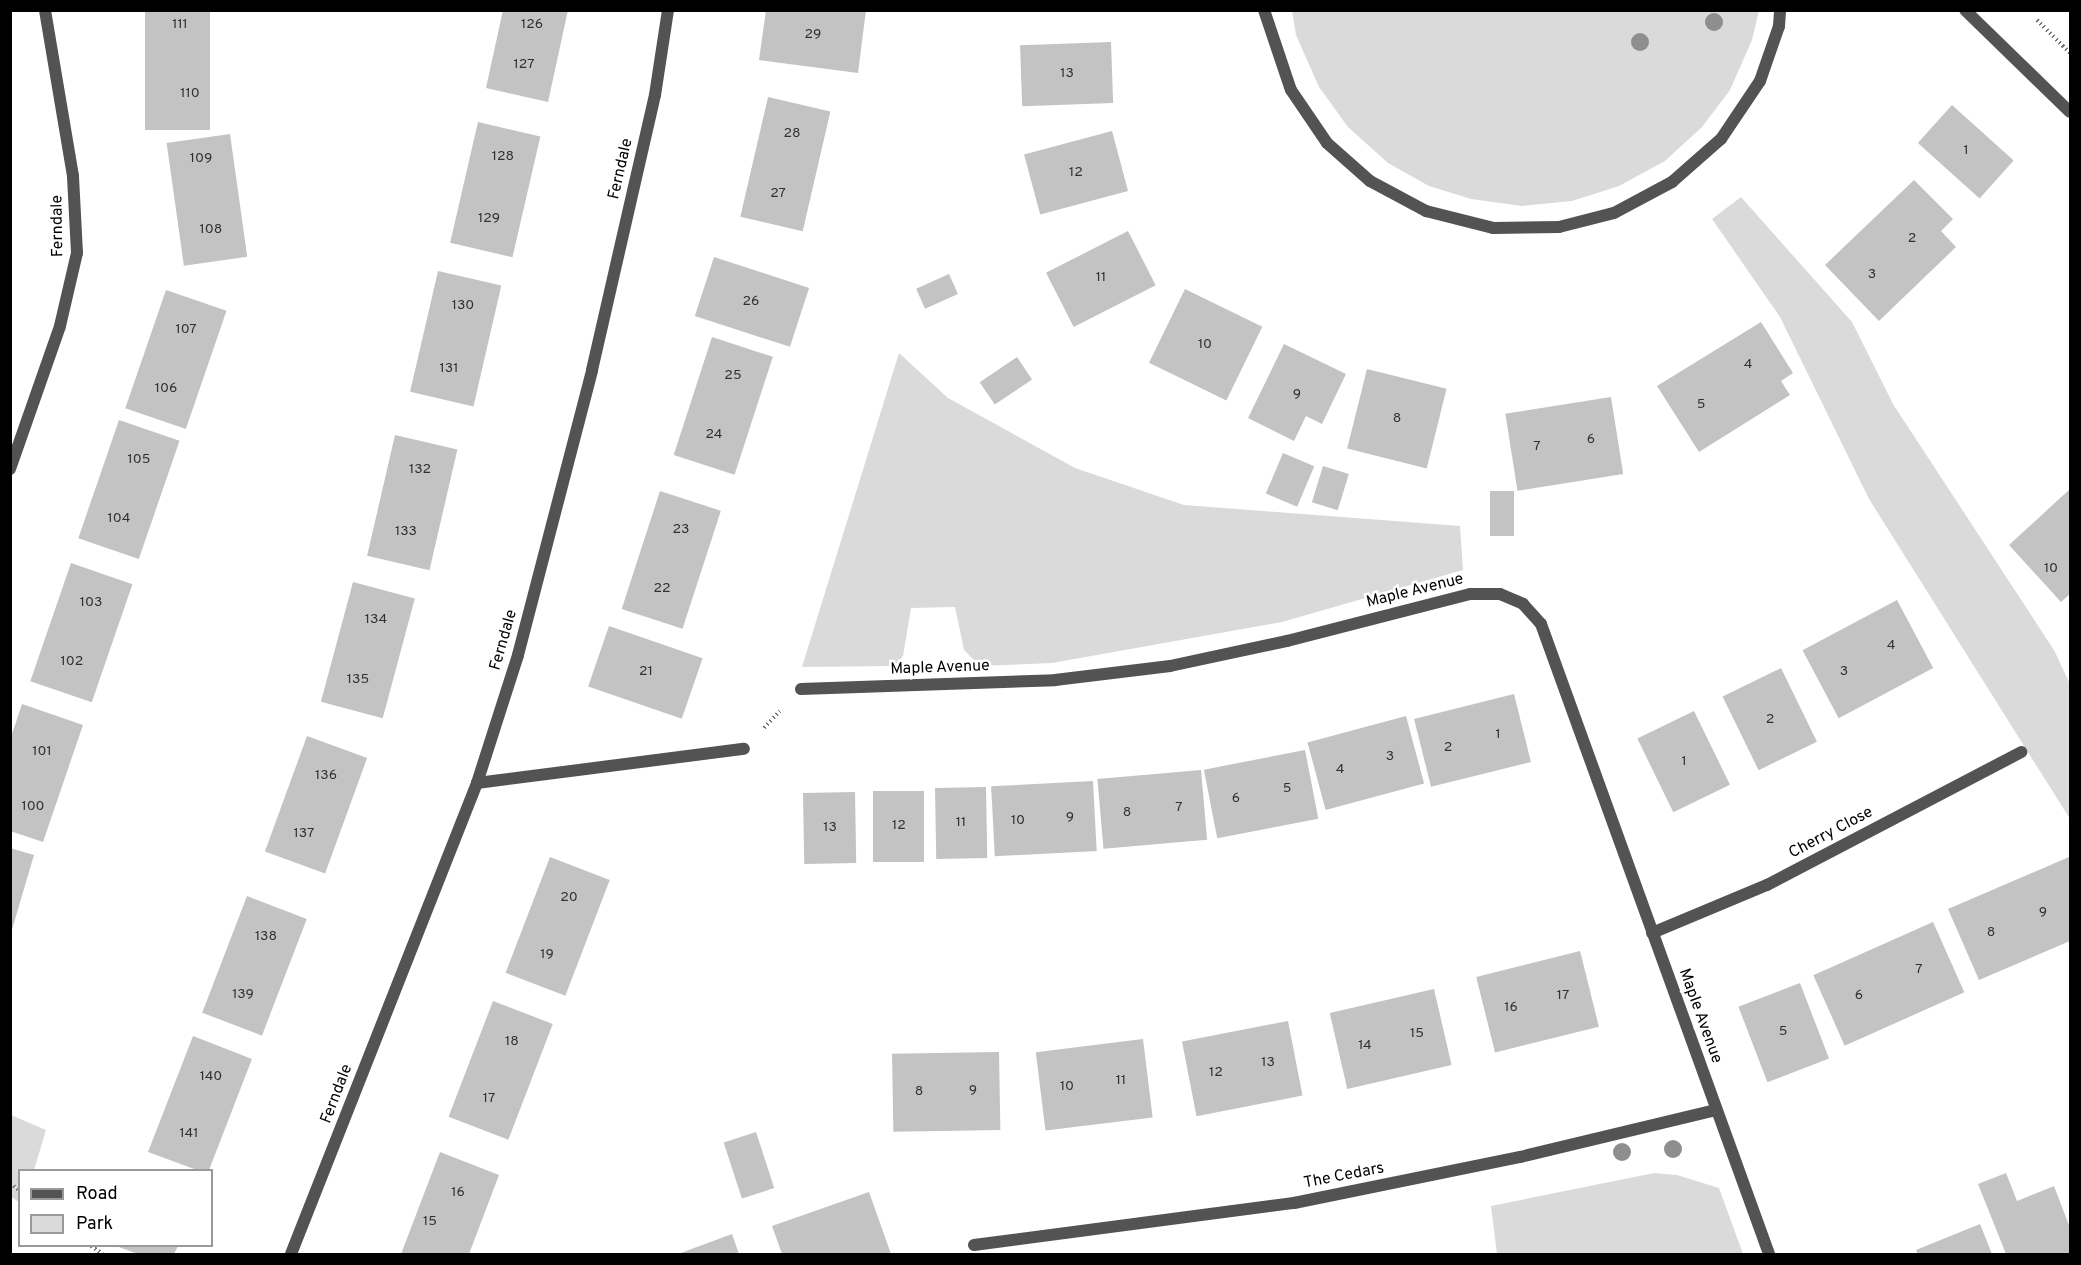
<!DOCTYPE html>
<style>
body{margin:0}
#map{position:relative;width:2081px;height:1265px;overflow:hidden;background:#fff;font-family:Overpass,sans-serif}
div>[style]{position:absolute}
.green>*{inset:0;background:#dadada}
.building>*{inset:0;background:#c3c3c3;transform-origin:0 0}
.path>*{height:4px;margin-top:-2px;transform-origin:0;background:repeating-linear-gradient(90deg,#757575 0 1.5px,transparent 0 4.5px)}
.street>*{height:12px;margin:-6px;padding:0 6px;transform-origin:6px;border-radius:6px;background:#535353}
.trees>*{width:18px;height:18px;margin:-9px;border-radius:50%;background:#8e8e8e}
span{translate:-50% -50%;white-space:nowrap;text-align:center;line-height:1.15;-webkit-text-stroke:5px #fff;paint-order:stroke}
.number-label{font-size:14px;color:#313131}
.number-label span{-webkit-text-stroke-width:0}
.street-label{font-size:16px;color:#000}
.frame{position:absolute;inset:0;border:12px solid #000;pointer-events:none}
.legend{position:absolute;left:18px;top:1169px;width:195px;height:78px;box-sizing:border-box;background:#fff;border:2px solid #999;margin:0;padding:8px 10px;list-style:none;font-size:18px;color:#000}
.legend li{display:flex;align-items:center;gap:12px;height:30px}
.legend b{width:30px;border:2px solid #999}
</style>
<div id="map">
<div class="green">
<div style="clip-path:polygon(1292px 11px,1292px 10px,1759px 11px,1752px 40px,1730px 90px,1702px 127px,1665px 161px,1619px 186px,1572px 201px,1522px 206px,1471px 199px,1429px 186px,1388px 163px,1348px 127px,1319px 87px,1296px 35px)"></div>
<div style="clip-path:polygon(1741px 197px,1852px 322px,1893px 404px,2054px 650px,2070px 684px,2070px 819px,1869px 499px,1780px 317px,1712px 219px)"></div>
<div style="clip-path:polygon(899px 353px,948px 398px,1075px 468px,1184px 505px,1460px 526px,1463px 570px,1282px 622px,1052px 663px,980px 666px,964px 650px,955px 607px,911px 608px,903px 656px,894px 666px,802px 667px)"></div>
<div style="clip-path:polygon(11px 1115px,46px 1130px,34px 1170px,20px 1170px,19px 1202px,11px 1197px)"></div>
<div style="clip-path:polygon(1654px 1173px,1677px 1175px,1719px 1188px,1743px 1254px,1497px 1254px,1491px 1206px)"></div>
</div>
<div class="building">
<div style="left:145px;top:10px;width:65px;height:120px"></div>
<div style="clip-path:polygon(503px 10px,568px 10px,548px 102px,486px 88px)"></div>
<div style="clip-path:polygon(766px 10px,866px 10px,858px 73px,759px 60px)"></div>
<div style="left:1111px;top:42px;width:61px;height:91px;rotate:88deg"></div>
<div style="left:768px;top:97px;width:64px;height:123px;rotate:13deg"></div>
<div style="left:1952px;top:105px;width:83px;height:51px;rotate:42deg"></div>
<div style="left:478px;top:122px;width:64px;height:124px;rotate:13deg"></div>
<div style="left:1112px;top:131px;width:62px;height:91px;rotate:75deg"></div>
<div style="left:230px;top:134px;width:124px;height:64px;rotate:82deg"></div>
<div style="clip-path:polygon(1914px 180px,1953px 219px,1941px 231px,1956px 247px,1879px 321px,1825px 265px)"></div>
<div style="left:1128px;top:231px;width:61px;height:92px;rotate:63deg"></div>
<div style="left:714px;top:257px;width:100px;height:62px;rotate:18deg"></div>
<div style="left:438px;top:271px;width:65px;height:124px;rotate:13deg"></div>
<div style="left:949px;top:274px;width:22px;height:36px;rotate:66deg"></div>
<div style="left:1185px;top:289px;width:86px;height:82px;rotate:26deg"></div>
<div style="left:166px;top:290px;width:64px;height:125px;rotate:19deg"></div>
<div style="clip-path:polygon(1761px 322px,1793px 373px,1781px 381px,1790px 395px,1699px 452px,1657px 386px)"></div>
<div style="left:712px;top:337px;width:64px;height:124px;rotate:18deg"></div>
<div style="clip-path:polygon(1284px 344px,1346px 374px,1322px 424px,1306px 416px,1294px 441px,1248px 418px)"></div>
<div style="left:1017px;top:357px;width:27px;height:45px;rotate:56deg"></div>
<div style="left:1367px;top:369px;width:82px;height:82px;rotate:14deg"></div>
<div style="left:1611px;top:397px;width:78px;height:107px;rotate:81deg"></div>
<div style="left:119px;top:420px;width:64px;height:125px;rotate:19deg"></div>
<div style="left:395px;top:435px;width:64px;height:124px;rotate:13deg"></div>
<div style="left:1283px;top:453px;width:34px;height:44px;rotate:23deg"></div>
<div style="left:1323px;top:466px;width:27px;height:38px;rotate:17deg"></div>
<div style="clip-path:polygon(2070px 489px,2070px 594px,2061px 602px,2009px 545px)"></div>
<div style="left:660px;top:491px;width:64px;height:124px;rotate:18deg"></div>
<div style="left:1490px;top:491px;width:24px;height:45px"></div>
<div style="left:71px;top:563px;width:65px;height:125px;rotate:19deg"></div>
<div style="left:353px;top:582px;width:64px;height:124px;rotate:15deg"></div>
<div style="left:1897px;top:600px;width:77px;height:107px;rotate:62deg"></div>
<div style="left:609px;top:626px;width:99px;height:64px;rotate:19deg"></div>
<div style="left:1781px;top:668px;width:82px;height:65px;rotate:64deg"></div>
<div style="left:1514px;top:694px;width:70px;height:103px;rotate:76deg"></div>
<div style="clip-path:polygon(22px 704px,83px 725px,43px 842px,10px 831px,10px 740px)"></div>
<div style="left:1694px;top:711px;width:82px;height:63px;rotate:64deg"></div>
<div style="left:1406px;top:716px;width:70px;height:102px;rotate:75deg"></div>
<div style="left:307px;top:736px;width:64px;height:123px;rotate:20deg"></div>
<div style="left:1305px;top:750px;width:70px;height:103px;rotate:79deg"></div>
<div style="left:1201px;top:770px;width:70px;height:104px;rotate:85deg"></div>
<div style="left:1093px;top:781px;width:70px;height:102px;rotate:87deg"></div>
<div style="left:986px;top:787px;width:71px;height:51px;rotate:89deg"></div>
<div style="left:873px;top:791px;width:51px;height:71px"></div>
<div style="left:855px;top:792px;width:71px;height:52px;rotate:89deg"></div>
<div style="clip-path:polygon(10px 848px,34px 855px,11px 933px,10px 933px)"></div>
<div style="left:550px;top:857px;width:64px;height:124px;rotate:21deg"></div>
<div style="clip-path:polygon(2069px 857px,2070px 941px,1979px 980px,1948px 909px)"></div>
<div style="left:247px;top:896px;width:64px;height:125px;rotate:21deg"></div>
<div style="left:1933px;top:922px;width:77px;height:131px;rotate:66deg"></div>
<div style="left:1580px;top:951px;width:78px;height:107px;rotate:76deg"></div>
<div style="left:1800px;top:983px;width:81px;height:66px;rotate:69deg"></div>
<div style="left:1434px;top:989px;width:78px;height:107px;rotate:77deg"></div>
<div style="left:493px;top:1001px;width:64px;height:124px;rotate:21deg"></div>
<div style="left:1288px;top:1021px;width:76px;height:108px;rotate:79deg"></div>
<div style="clip-path:polygon(193px 1036px,252px 1059px,209px 1170px,197px 1170px,148px 1152px)"></div>
<div style="left:1143px;top:1039px;width:79px;height:108px;rotate:83deg"></div>
<div style="left:999px;top:1052px;width:78px;height:107px;rotate:89deg"></div>
<div style="left:756px;top:1132px;width:59px;height:34px;rotate:72deg"></div>
<div style="clip-path:polygon(440px 1152px,499px 1175px,469px 1254px,401px 1254px)"></div>
<div style="clip-path:polygon(2006px 1173px,2017px 1201px,2054px 1186px,2070px 1228px,2070px 1254px,2006px 1254px,1978px 1184px)"></div>
<div style="clip-path:polygon(869px 1192px,891px 1254px,782px 1254px,772px 1226px)"></div>
<div style="clip-path:polygon(1980px 1224px,1992px 1254px,1918px 1254px,1916px 1250px)"></div>
<div style="clip-path:polygon(732px 1234px,739px 1254px,678px 1254px)"></div>
<div style="clip-path:polygon(116px 1246px,178px 1246px,174px 1254px,138px 1254px)"></div>
</div>
<div class="path">
<div style="left:2037px;top:20px;width:47px;rotate:45deg"></div>
<div style="left:764px;top:728px;width:23px;rotate:-47deg"></div>
<div style="left:10px;top:1183px;width:13px;rotate:39deg"></div>
<div style="left:91px;top:1246px;width:14px;rotate:34deg"></div>
</div>
<div class="street">
<div style="left:1264px;top:10px;width:84px;rotate:71.4deg"></div>
<div style="left:1291px;top:90px;width:64px;rotate:55.8deg"></div>
<div style="left:1327px;top:143px;width:57px;rotate:41.5deg"></div>
<div style="left:1370px;top:181px;width:64px;rotate:28.2deg"></div>
<div style="left:1426px;top:211px;width:69px;rotate:14.2deg"></div>
<div style="left:1493px;top:228px;width:66px;rotate:-0.9deg"></div>
<div style="left:1559px;top:227px;width:57px;rotate:-14.3deg"></div>
<div style="left:1614px;top:213px;width:66px;rotate:-28.1deg"></div>
<div style="left:1672px;top:182px;width:65px;rotate:-41.3deg"></div>
<div style="left:1721px;top:139px;width:70px;rotate:-56.1deg"></div>
<div style="left:1760px;top:81px;width:58px;rotate:-70.9deg"></div>
<div style="left:1779px;top:26px;width:16px;rotate:-86deg"></div>
<div style="left:1965px;top:10px;width:146px;rotate:44.2deg"></div>
<div style="left:10px;top:469px;width:151px;rotate:-70.7deg"></div>
<div style="left:60px;top:326px;width:75px;rotate:-76.9deg"></div>
<div style="left:77px;top:253px;width:77px;rotate:-93deg"></div>
<div style="left:73px;top:176px;width:168px;rotate:-99.6deg"></div>
<div style="left:801px;top:689px;width:254px;rotate:-2deg"></div>
<div style="left:1055px;top:680px;width:116px;rotate:-6.9deg"></div>
<div style="left:1170px;top:666px;width:120px;rotate:-12.1deg"></div>
<div style="left:1287px;top:641px;width:189px;rotate:-14.4deg"></div>
<div style="left:1470px;top:594px;width:30px"></div>
<div style="left:1500px;top:594px;width:25px;rotate:23deg"></div>
<div style="left:1523px;top:604px;width:27px;rotate:48deg"></div>
<div style="left:1541px;top:624px;width:670px;rotate:70.1deg"></div>
<div style="left:477px;top:783px;width:269px;rotate:-7.3deg"></div>
<div style="left:1652px;top:933px;width:125px;rotate:-22.7deg"></div>
<div style="left:1767px;top:885px;width:287px;rotate:-27.6deg"></div>
<div style="left:974px;top:1245px;width:323px;rotate:-7.5deg"></div>
<div style="left:1294px;top:1203px;width:231px;rotate:-11.5deg"></div>
<div style="left:1520px;top:1157px;width:202px;rotate:-13.5deg"></div>
<div style="left:291px;top:1254px;width:506px;rotate:-68.45deg"></div>
<div style="left:477px;top:783px;width:134px;rotate:-72.2deg"></div>
<div style="left:518px;top:655px;width:294px;rotate:-75.4deg"></div>
<div style="left:592px;top:370px;width:282px;rotate:-77.1deg"></div>
<div style="left:655px;top:95px;width:86px;rotate:-81.3deg"></div>
</div>
<div class="trees">
<div style="left:1714px;top:22px"></div>
<div style="left:1640px;top:42px"></div>
<div style="left:1673px;top:1149px"></div>
<div style="left:1622px;top:1152px"></div>
</div>
<div class="number-label">
<span style="left:180px;top:25px">111</span>
<span style="left:532px;top:25px">126</span>
<span style="left:813px;top:35px">29</span>
<span style="left:524px;top:65px">127</span>
<span style="left:1067px;top:74px">13</span>
<span style="left:190px;top:94px">110</span>
<span style="left:792px;top:134px">28</span>
<span style="left:1966px;top:151px">1</span>
<span style="left:503px;top:157px">128</span>
<span style="left:201px;top:159px">109</span>
<span style="left:1076px;top:173px">12</span>
<span style="left:778px;top:194px">27</span>
<span style="left:489px;top:219px">129</span>
<span style="left:211px;top:230px">108</span>
<span style="left:1912px;top:239px">2</span>
<span style="left:1872px;top:275px">3</span>
<span style="left:1101px;top:278px">11</span>
<span style="left:751px;top:302px">26</span>
<span style="left:463px;top:306px">130</span>
<span style="left:186px;top:330px">107</span>
<span style="left:1205px;top:345px">10</span>
<span style="left:1748px;top:365px">4</span>
<span style="left:449px;top:369px">131</span>
<span style="left:733px;top:376px">25</span>
<span style="left:166px;top:389px">106</span>
<span style="left:1297px;top:395px">9</span>
<span style="left:1701px;top:405px">5</span>
<span style="left:1397px;top:419px">8</span>
<span style="left:714px;top:435px">24</span>
<span style="left:1591px;top:440px">6</span>
<span style="left:1537px;top:447px">7</span>
<span style="left:139px;top:460px">105</span>
<span style="left:420px;top:470px">132</span>
<span style="left:119px;top:519px">104</span>
<span style="left:681px;top:530px">23</span>
<span style="left:406px;top:532px">133</span>
<span style="left:2051px;top:569px">10</span>
<span style="left:662px;top:589px">22</span>
<span style="left:91px;top:603px">103</span>
<span style="left:376px;top:620px">134</span>
<span style="left:1891px;top:646px">4</span>
<span style="left:72px;top:662px">102</span>
<span style="left:646px;top:672px">21</span>
<span style="left:1844px;top:672px">3</span>
<span style="left:358px;top:680px">135</span>
<span style="left:1770px;top:720px">2</span>
<span style="left:1498px;top:735px">1</span>
<span style="left:1448px;top:748px">2</span>
<span style="left:42px;top:752px">101</span>
<span style="left:1390px;top:757px">3</span>
<span style="left:1684px;top:762px">1</span>
<span style="left:1340px;top:770px">4</span>
<span style="left:326px;top:776px">136</span>
<span style="left:1287px;top:789px">5</span>
<span style="left:1236px;top:799px">6</span>
<span style="left:33px;top:807px">100</span>
<span style="left:1179px;top:808px">7</span>
<span style="left:1127px;top:813px">8</span>
<span style="left:1070px;top:818px">9</span>
<span style="left:1018px;top:821px">10</span>
<span style="left:961px;top:823px">11</span>
<span style="left:899px;top:826px">12</span>
<span style="left:830px;top:828px">13</span>
<span style="left:304px;top:834px">137</span>
<span style="left:569px;top:898px">20</span>
<span style="left:2043px;top:913px">9</span>
<span style="left:1991px;top:933px">8</span>
<span style="left:266px;top:937px">138</span>
<span style="left:547px;top:955px">19</span>
<span style="left:1919px;top:970px">7</span>
<span style="left:243px;top:995px">139</span>
<span style="left:1563px;top:996px">17</span>
<span style="left:1859px;top:996px">6</span>
<span style="left:1511px;top:1008px">16</span>
<span style="left:1783px;top:1032px">5</span>
<span style="left:1417px;top:1034px">15</span>
<span style="left:512px;top:1042px">18</span>
<span style="left:1365px;top:1046px">14</span>
<span style="left:1268px;top:1063px">13</span>
<span style="left:1216px;top:1073px">12</span>
<span style="left:211px;top:1077px">140</span>
<span style="left:1121px;top:1081px">11</span>
<span style="left:1067px;top:1087px">10</span>
<span style="left:973px;top:1091px">9</span>
<span style="left:919px;top:1092px">8</span>
<span style="left:489px;top:1099px">17</span>
<span style="left:189px;top:1134px">141</span>
<span style="left:458px;top:1193px">16</span>
<span style="left:430px;top:1222px">15</span>
</div>
<div class="street-label">
<span style="left:621px;top:169px;rotate:-77deg">Ferndale</span>
<span style="left:58px;top:226px;rotate:-91deg">Ferndale</span>
<span style="left:1415px;top:591px;rotate:-14deg">Maple Avenue</span>
<span style="left:504px;top:640px;rotate:-74deg">Ferndale</span>
<span style="left:940px;top:668px;rotate:-2deg">Maple Avenue</span>
<span style="left:1831px;top:833px;rotate:-28deg">Cherry Close</span>
<span style="left:1700px;top:1016px;rotate:70deg">Maple Avenue</span>
<span style="left:337px;top:1094px;rotate:-69deg">Ferndale</span>
<span style="left:1344px;top:1176px;rotate:-11deg">The Cedars</span>
</div>
<div class="frame"></div>
<ul class="legend">
<li><b style="height:8px;background:#535353"></b>Road</li>
<li><b style="height:16px;background:#dadada"></b>Park</li>
</ul>
</div>
